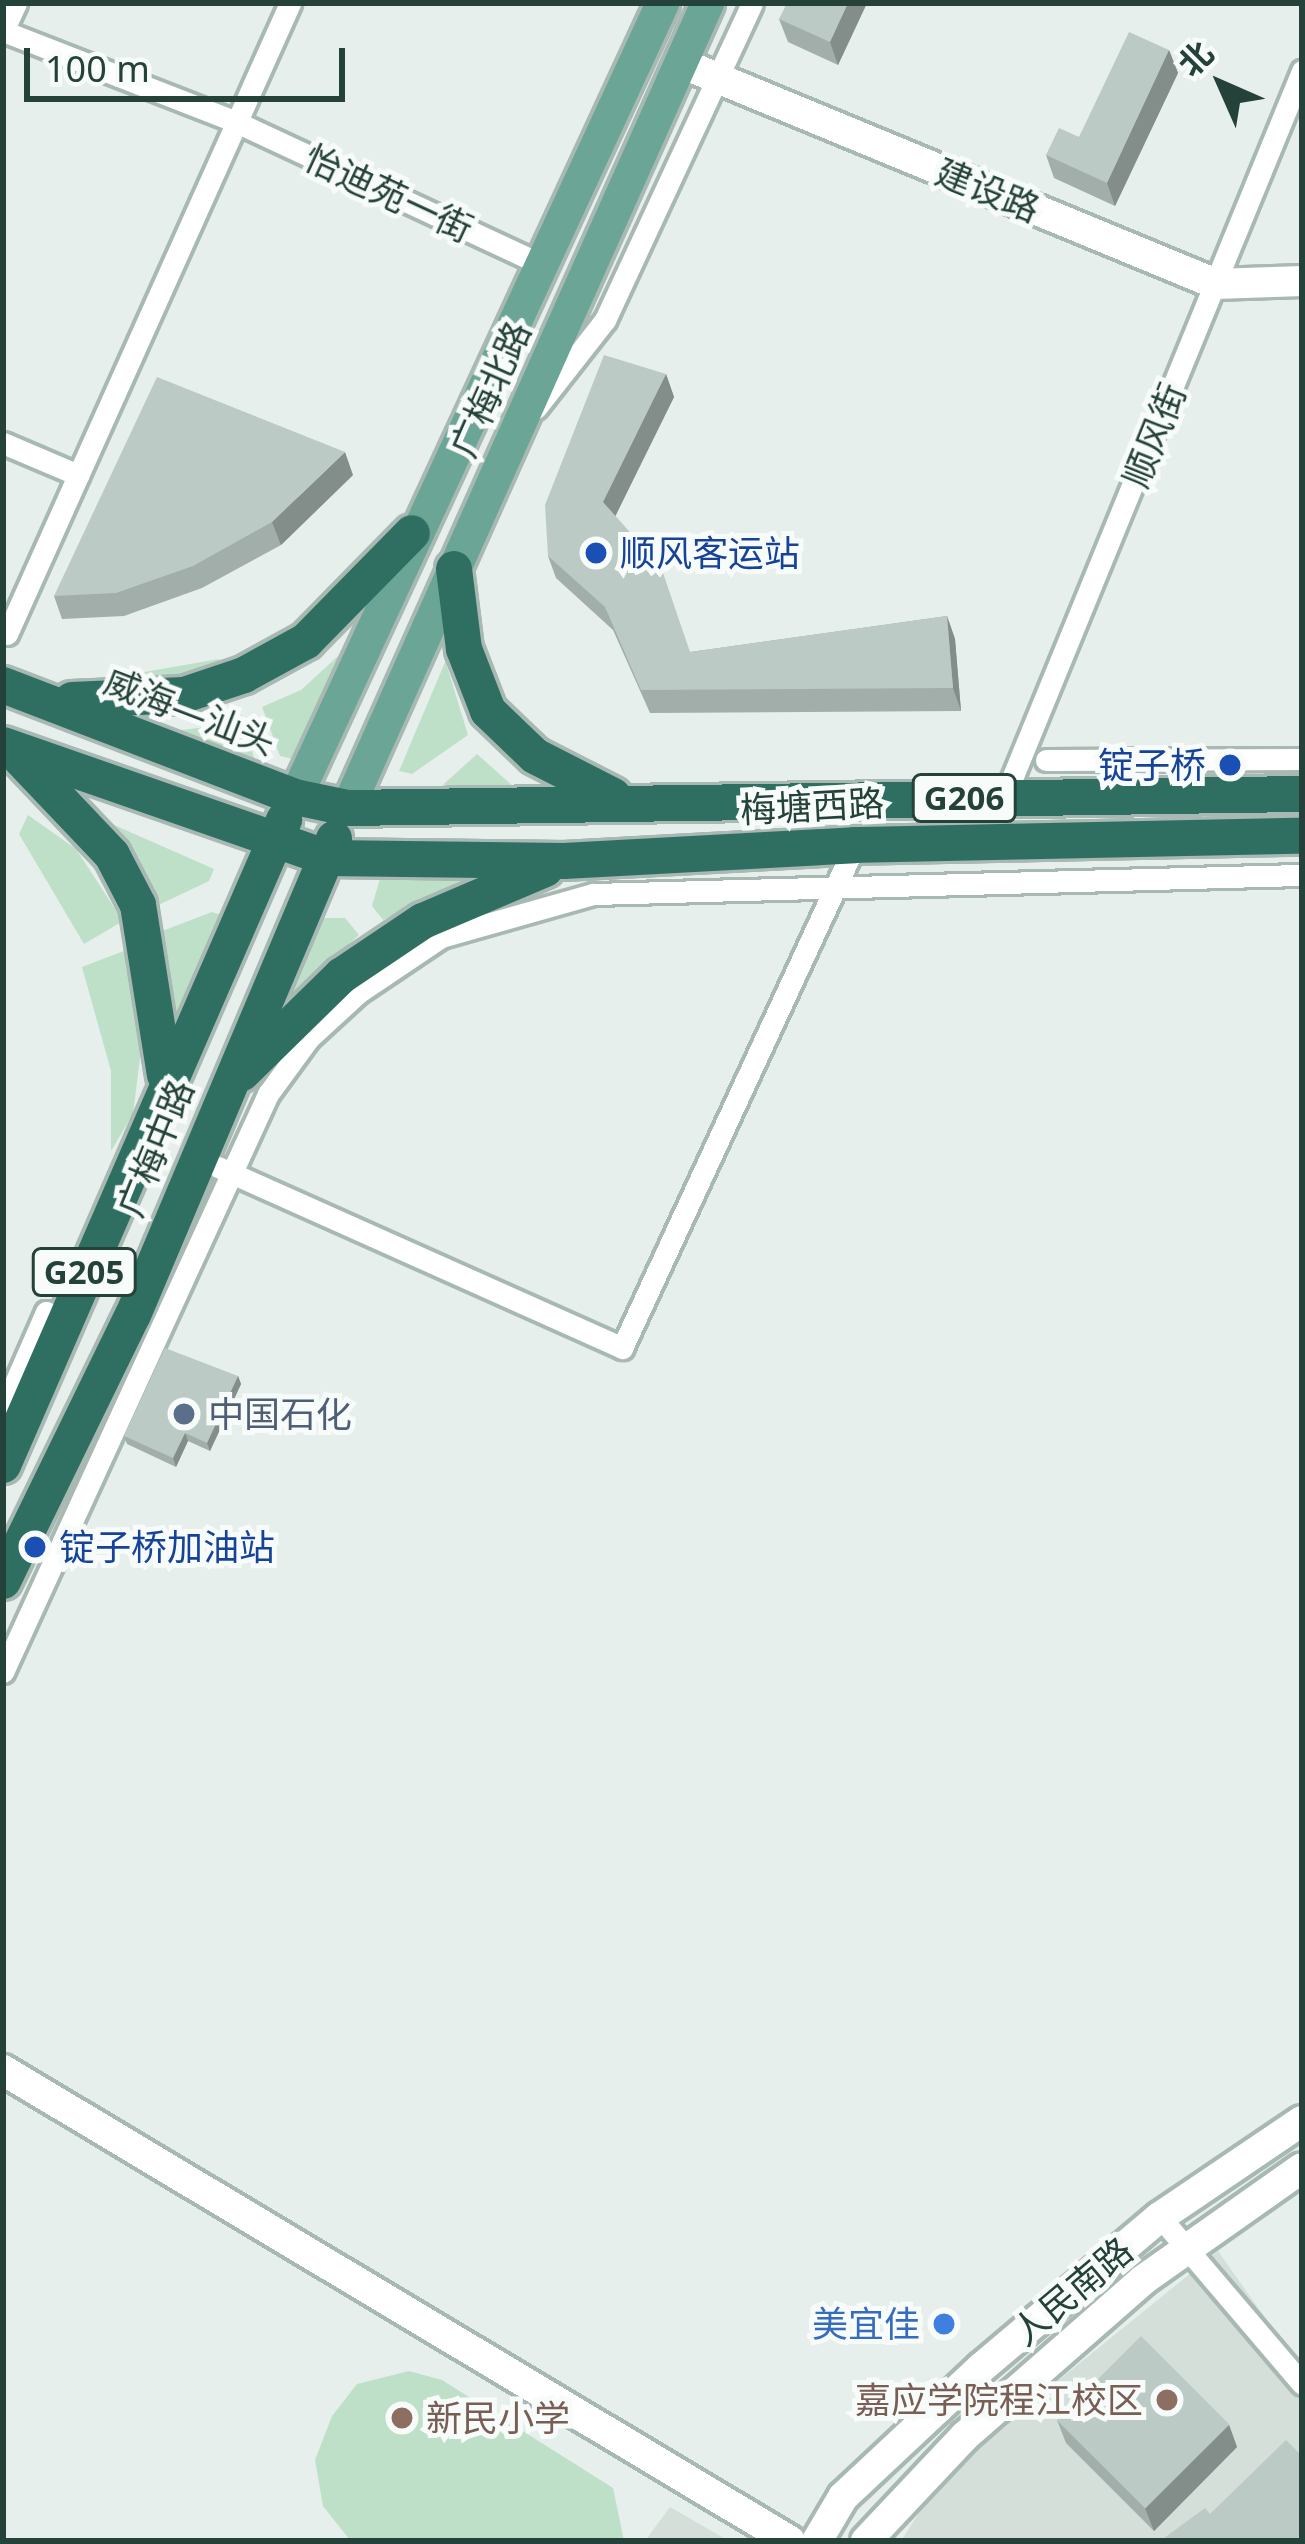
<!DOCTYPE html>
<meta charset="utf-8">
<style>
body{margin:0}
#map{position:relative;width:1305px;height:2544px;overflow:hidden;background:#e6efeb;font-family:"Noto Sans","Noto Sans SC",sans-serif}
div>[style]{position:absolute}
.built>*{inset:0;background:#d4dfda}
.green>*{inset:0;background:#bfe0c8}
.roads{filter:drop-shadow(3px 0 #a8b8b2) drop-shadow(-3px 0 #a8b8b2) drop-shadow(0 3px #a8b8b2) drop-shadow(0 -3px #a8b8b2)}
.street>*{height:21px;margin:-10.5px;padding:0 10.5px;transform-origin:10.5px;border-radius:10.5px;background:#fff}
.secondary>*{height:30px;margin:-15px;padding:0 15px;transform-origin:15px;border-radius:15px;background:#fff}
.primary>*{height:33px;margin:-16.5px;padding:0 16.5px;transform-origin:16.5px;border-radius:16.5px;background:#6aa596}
.highway>*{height:36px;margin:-18px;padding:0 18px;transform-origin:18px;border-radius:18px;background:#2f6f62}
.wall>*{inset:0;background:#a1aea9}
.shaded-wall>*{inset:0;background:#838d89}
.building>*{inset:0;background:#bbcac4;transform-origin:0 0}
.dots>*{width:33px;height:33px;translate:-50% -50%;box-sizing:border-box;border:6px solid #f7fbf9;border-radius:50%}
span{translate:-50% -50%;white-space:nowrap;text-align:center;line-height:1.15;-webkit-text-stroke:10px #f7fbf9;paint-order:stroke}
.shield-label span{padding:3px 9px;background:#f7fbf9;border:3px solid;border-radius:9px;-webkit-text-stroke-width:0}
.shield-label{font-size:33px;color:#24423a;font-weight:700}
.street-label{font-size:36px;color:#24423a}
.transit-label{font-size:36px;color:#164399}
.left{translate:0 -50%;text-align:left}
.right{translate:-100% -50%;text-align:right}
.service-label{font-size:36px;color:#4e5e75}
.shop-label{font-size:36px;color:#366cbe}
.education-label{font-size:36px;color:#785e54}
.frame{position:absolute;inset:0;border:6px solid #24423a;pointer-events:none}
.north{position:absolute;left:1161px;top:24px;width:120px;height:120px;-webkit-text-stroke:9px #f7fbf9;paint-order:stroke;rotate:315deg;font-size:33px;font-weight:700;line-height:48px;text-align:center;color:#24423a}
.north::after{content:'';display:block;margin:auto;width:42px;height:54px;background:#24423a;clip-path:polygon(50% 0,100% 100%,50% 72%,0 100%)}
.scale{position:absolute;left:24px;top:48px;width:321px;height:54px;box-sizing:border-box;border:6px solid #24423a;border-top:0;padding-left:15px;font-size:36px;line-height:42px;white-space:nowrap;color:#24423a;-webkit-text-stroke:9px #f7fbf9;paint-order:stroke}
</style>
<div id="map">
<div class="built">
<div style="clip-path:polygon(1218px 2251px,1302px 2370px,1302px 2541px,901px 2541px,933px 2491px,996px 2431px)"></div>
<div style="clip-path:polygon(670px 2507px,729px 2541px,645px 2541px)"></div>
</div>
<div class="green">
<div style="clip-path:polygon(359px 637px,301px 761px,280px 756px,262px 707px,301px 690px)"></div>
<div style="clip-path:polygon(451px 648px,447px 666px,468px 735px,412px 774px,399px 771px)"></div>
<div style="clip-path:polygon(219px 659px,229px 691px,41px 690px)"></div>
<div style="clip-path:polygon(242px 715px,257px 768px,151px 734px,206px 727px)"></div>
<div style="clip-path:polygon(477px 754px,514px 787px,538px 803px,435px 792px)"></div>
<div style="clip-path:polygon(89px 814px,214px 869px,209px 881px,148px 910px)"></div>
<div style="clip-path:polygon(28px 815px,76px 849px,123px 921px,84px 944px,19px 834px)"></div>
<div style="clip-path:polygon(477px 873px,383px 920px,372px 906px,380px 879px)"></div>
<div style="clip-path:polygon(212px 912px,229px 917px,173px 1046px,168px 970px,157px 933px)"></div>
<div style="clip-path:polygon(317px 918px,345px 918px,359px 935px,273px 1016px)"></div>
<div style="clip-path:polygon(129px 949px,141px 1050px,133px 1114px,111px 1151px,111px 1071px,82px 967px)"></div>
<div style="clip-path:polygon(409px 2371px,442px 2380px,613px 2488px,624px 2541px,349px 2539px,323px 2506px,315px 2460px,332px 2416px,357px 2384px)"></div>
</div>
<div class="roads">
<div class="street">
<div style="left:3px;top:31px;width:250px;rotate:21.3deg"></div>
<div style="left:236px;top:122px;width:338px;rotate:25deg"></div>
<div style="left:3px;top:31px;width:31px;rotate:-65deg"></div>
<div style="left:536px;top:408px;width:112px;rotate:-51.9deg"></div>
<div style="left:605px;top:320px;width:349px;rotate:-65.1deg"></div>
<div style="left:3px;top:443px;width:82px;rotate:23.1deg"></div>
<div style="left:7px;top:634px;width:692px;rotate:-65.84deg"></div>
<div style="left:1046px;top:760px;width:256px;rotate:-0.2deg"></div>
<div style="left:1004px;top:798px;width:786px;rotate:-67.71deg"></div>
<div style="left:218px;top:1167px;width:443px;rotate:24.1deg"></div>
<div style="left:622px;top:1348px;width:554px;rotate:-65.15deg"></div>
<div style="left:3px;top:1410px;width:107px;rotate:-66.3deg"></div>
<div style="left:46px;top:1312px;width:20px;rotate:20deg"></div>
<div style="left:3px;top:1672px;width:636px;rotate:-65.37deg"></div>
<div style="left:268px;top:1094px;width:69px;rotate:-53.8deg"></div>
<div style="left:309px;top:1038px;width:67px;rotate:-42.6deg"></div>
<div style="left:358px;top:993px;width:100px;rotate:-34deg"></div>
<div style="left:441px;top:937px;width:158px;rotate:-15.8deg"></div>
<div style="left:593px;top:894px;width:709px;rotate:-1.54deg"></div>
<div style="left:1160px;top:2217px;width:219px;rotate:49.6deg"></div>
</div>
<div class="secondary">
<div style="left:681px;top:63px;width:579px;rotate:22.44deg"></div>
<div style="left:1216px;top:284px;width:86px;rotate:-2deg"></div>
<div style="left:3px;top:2070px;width:917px;rotate:30.9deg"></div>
<div style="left:817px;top:2541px;width:51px;rotate:-59.4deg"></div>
<div style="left:843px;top:2497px;width:189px;rotate:-43.1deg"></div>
<div style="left:981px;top:2368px;width:234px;rotate:-40.2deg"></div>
<div style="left:1160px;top:2217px;width:171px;rotate:-34.1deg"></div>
<div style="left:866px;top:2541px;width:144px;rotate:-46.7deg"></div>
<div style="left:965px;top:2436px;width:237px;rotate:-41.2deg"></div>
<div style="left:1143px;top:2280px;width:194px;rotate:-35.2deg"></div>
</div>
<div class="primary">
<div style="left:295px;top:797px;width:875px;rotate:-65.19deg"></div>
<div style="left:347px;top:808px;width:882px;rotate:-65.91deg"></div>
</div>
<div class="highway">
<div style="left:454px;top:569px;width:81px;rotate:82.9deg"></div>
<div style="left:464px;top:649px;width:66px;rotate:68.8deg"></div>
<div style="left:488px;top:711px;width:65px;rotate:43.8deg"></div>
<div style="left:535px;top:756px;width:88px;rotate:27.1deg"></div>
<div style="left:3px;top:685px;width:313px;rotate:21deg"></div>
<div style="left:295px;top:797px;width:53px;rotate:11.9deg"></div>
<div style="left:347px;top:808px;width:955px;rotate:-0.84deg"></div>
<div style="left:72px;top:700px;width:112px;rotate:-2.6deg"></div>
<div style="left:184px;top:695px;width:63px;rotate:-18.4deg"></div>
<div style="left:244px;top:675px;width:71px;rotate:-28.7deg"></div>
<div style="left:306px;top:641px;width:151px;rotate:-45.5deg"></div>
<div style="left:3px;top:745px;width:343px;rotate:19.2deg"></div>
<div style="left:327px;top:858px;width:237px;rotate:0.7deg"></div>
<div style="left:564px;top:861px;width:291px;rotate:-3.1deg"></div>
<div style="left:855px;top:845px;width:447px;rotate:-1.2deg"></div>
<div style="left:19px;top:757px;width:135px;rotate:46.5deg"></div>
<div style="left:112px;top:855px;width:56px;rotate:62.5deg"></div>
<div style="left:138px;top:905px;width:172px;rotate:81deg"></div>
<div style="left:242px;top:1073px;width:139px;rotate:-44.4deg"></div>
<div style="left:341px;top:976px;width:99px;rotate:-33.9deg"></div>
<div style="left:423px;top:921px;width:133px;rotate:-23.1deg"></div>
<div style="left:3px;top:1465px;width:704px;rotate:-66.46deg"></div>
<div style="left:3px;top:1581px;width:296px;rotate:-64deg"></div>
<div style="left:133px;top:1315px;width:517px;rotate:-67.11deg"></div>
</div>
</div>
<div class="wall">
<div style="clip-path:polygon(867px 3px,838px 65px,788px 42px,779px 19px)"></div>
<div style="clip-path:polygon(1169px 50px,1178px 73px,1115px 206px,1054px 178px,1046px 155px,1079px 137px)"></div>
<div style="clip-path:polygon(666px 374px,674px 397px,615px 516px,690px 652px,947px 616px,955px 639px,961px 711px,650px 713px,613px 630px,556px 578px,548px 556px)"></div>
<div style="clip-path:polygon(353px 475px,281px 545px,202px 588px,124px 616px,62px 619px,54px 596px)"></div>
<div style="clip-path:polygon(238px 1376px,241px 1384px,210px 1451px,188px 1441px,176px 1467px,127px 1444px,124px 1436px)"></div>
<div style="clip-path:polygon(1057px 2420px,1229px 2425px,1237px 2447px,1154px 2531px,1066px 2443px)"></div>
</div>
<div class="shaded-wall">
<div style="clip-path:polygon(848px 3px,867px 3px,838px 65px,830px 42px)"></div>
<div style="clip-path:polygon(1169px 50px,1178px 73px,1115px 206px,1107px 183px)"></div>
<div style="clip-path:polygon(666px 374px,674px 397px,611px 525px,603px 502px)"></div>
<div style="clip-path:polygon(345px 452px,353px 475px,281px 545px,272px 522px)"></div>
<div style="clip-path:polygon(947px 616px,955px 639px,961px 711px,953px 688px)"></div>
<div style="clip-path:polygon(238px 1376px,241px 1384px,210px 1451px,207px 1443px)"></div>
<div style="clip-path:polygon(185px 1433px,188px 1441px,176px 1467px,173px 1458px)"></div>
<div style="clip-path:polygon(1229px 2425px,1237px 2447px,1154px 2531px,1145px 2508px)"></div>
</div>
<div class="building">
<div style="clip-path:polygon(787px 3px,848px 3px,830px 42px,779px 19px)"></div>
<div style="clip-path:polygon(1129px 32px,1169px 50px,1107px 183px,1046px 155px,1059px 128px,1079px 137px)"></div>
<div style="clip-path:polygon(604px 355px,666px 374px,603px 502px,661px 567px,690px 652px,947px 616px,953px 688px,641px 690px,605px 607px,548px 556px,545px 505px)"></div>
<div style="clip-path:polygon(157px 377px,345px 452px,272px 522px,193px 566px,116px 593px,54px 596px)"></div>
<div style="clip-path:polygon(165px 1348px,238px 1376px,207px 1443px,185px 1433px,173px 1458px,124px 1436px)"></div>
<div style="left:1141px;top:2336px;width:125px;height:119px;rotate:45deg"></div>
<div style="clip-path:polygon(1286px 2440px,1302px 2456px,1302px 2534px,1295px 2541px,1160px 2541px,1205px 2508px,1210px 2514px)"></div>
</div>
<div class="dots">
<div style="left:596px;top:553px;background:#1a4fb4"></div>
<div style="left:1230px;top:765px;background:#1a4fb4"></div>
<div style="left:184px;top:1414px;background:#5c6f8a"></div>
<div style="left:35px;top:1547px;background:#1a4fb4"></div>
<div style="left:944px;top:2324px;background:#3f7fe0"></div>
<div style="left:1167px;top:2400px;background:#8d6e63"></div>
<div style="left:402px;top:2418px;background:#8d6e63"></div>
</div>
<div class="shield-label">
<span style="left:964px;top:798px">G206</span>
<span style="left:84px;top:1272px">G205</span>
</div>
<div class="street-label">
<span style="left:988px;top:190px;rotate:22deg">建设路</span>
<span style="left:389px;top:193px;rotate:25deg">怡迪苑一街</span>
<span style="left:490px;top:389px;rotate:-66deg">广梅北路</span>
<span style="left:1154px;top:435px;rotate:-68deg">顺风街</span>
<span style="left:190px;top:711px;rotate:21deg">威海—汕头</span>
<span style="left:812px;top:806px;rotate:-3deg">梅塘西路</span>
<span style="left:155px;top:1148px;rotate:-68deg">广梅中路</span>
<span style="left:1072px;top:2291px;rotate:-40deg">人民南路</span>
</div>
<div class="transit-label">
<span class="left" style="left:620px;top:553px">顺风客运站</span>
<span class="right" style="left:1206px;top:765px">锭子桥</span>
<span class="left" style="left:59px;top:1547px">锭子桥加油站</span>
</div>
<div class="service-label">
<span class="left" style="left:208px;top:1414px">中国石化</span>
</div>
<div class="shop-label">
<span class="right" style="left:920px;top:2324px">美宜佳</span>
</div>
<div class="education-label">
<span class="right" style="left:1143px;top:2400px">嘉应学院程江校区</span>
<span class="left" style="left:426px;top:2418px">新民小学</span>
</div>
<div class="frame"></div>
<div class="north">北</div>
<div class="scale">100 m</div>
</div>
